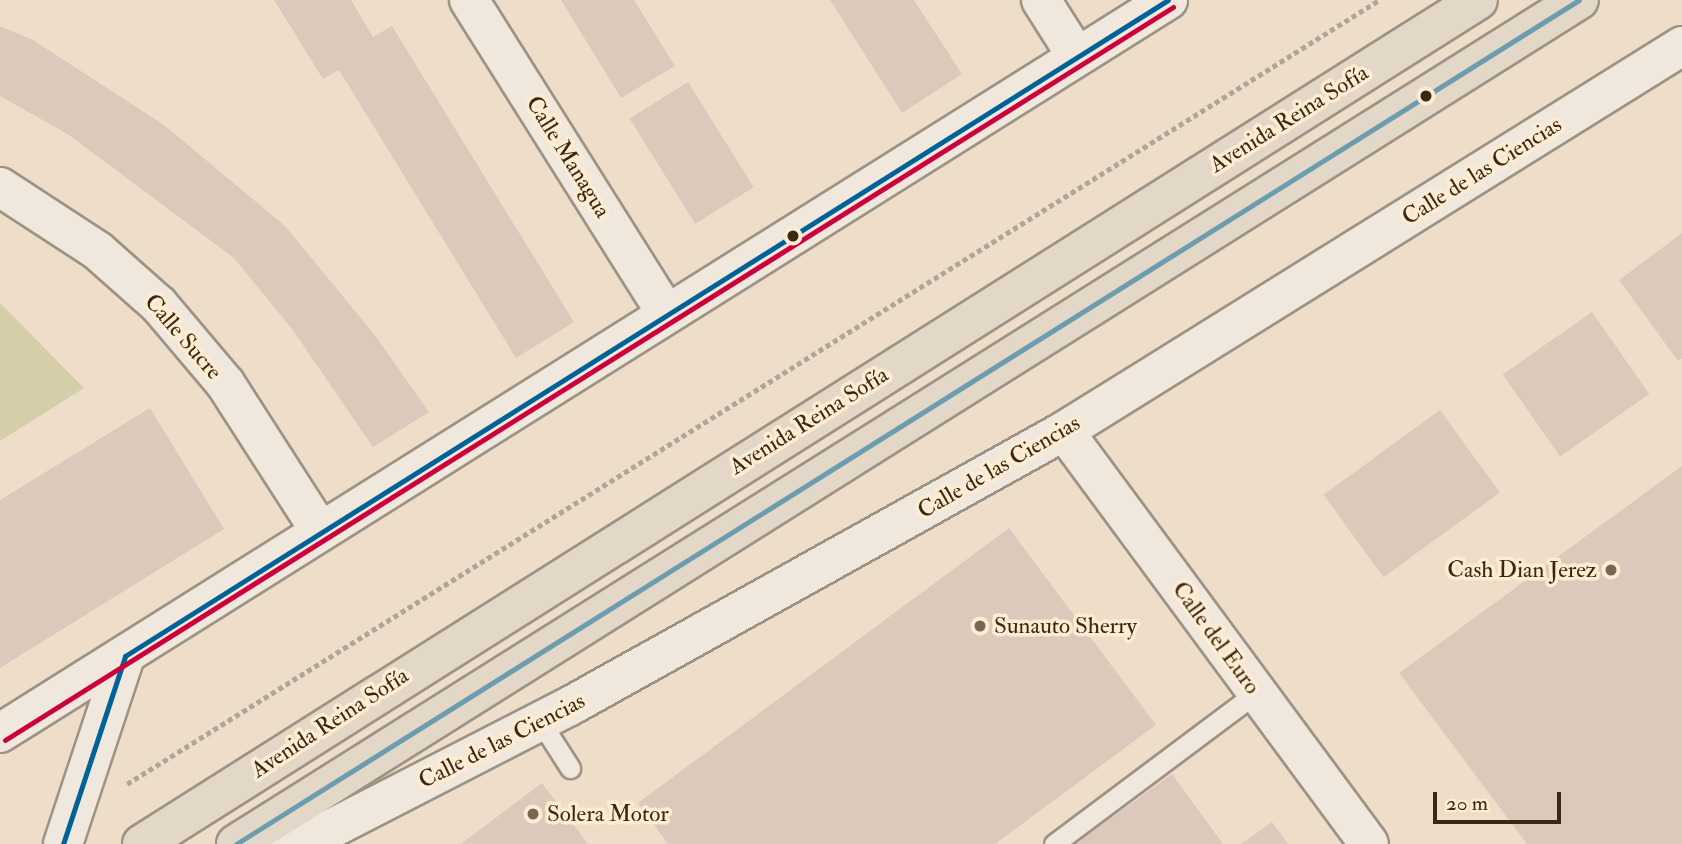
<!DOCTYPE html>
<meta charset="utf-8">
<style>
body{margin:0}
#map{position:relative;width:1682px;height:844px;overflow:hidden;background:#eedec9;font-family:"IM FELL Double Pica",serif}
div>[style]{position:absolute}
.green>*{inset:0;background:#d4cfaa}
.building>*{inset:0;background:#dcc9bc;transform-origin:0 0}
.path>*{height:4.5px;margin-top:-2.25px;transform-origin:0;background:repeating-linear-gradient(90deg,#ada69b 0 5px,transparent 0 8.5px)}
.roads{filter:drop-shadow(2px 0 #9d9384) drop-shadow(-2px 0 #9d9384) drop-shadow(0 2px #9d9384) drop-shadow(0 -2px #9d9384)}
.lane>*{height:19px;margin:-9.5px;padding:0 9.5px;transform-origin:9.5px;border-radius:9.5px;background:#f0e7dd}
.street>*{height:38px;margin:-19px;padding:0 19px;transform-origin:19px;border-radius:19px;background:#f0e7dd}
.primary>*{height:38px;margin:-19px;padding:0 19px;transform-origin:19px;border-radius:19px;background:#e3d7c7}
.bus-1>*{height:5px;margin:-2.5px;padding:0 2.5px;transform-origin:2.5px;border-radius:2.5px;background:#6b9daf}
.bus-2>*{height:5px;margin:-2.5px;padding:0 2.5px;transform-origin:2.5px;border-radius:2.5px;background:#006297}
.bus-3>*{height:5px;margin:-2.5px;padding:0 2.5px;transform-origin:2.5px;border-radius:2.5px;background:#ce003b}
.dots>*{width:19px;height:19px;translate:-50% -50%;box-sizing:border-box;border:4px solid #feecd2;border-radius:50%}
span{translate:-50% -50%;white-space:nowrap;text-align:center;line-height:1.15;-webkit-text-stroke:7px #feecd2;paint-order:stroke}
.street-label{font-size:23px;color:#382914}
.poi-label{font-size:23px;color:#382914}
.right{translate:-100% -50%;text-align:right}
.left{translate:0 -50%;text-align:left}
.scale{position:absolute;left:1433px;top:792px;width:128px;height:32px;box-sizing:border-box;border:4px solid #382914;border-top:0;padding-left:9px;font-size:21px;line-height:24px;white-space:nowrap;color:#382914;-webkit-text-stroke:5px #feecd2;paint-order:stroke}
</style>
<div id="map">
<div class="green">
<div style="clip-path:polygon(0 303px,84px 388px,0 441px)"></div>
</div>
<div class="building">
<div style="clip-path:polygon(274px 0,351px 0,373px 37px,392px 26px,574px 322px,516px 358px,339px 70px,323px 79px)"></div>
<div style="clip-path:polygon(561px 0,634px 0,675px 66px,621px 98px)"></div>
<div style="clip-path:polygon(830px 0,914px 0,962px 74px,902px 113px)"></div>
<div style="clip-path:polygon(0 26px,33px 40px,164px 125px,285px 226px,374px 334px,429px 412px,373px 447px,292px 329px,234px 258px,69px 135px,0 96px)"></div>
<div style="left:688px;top:82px;width:124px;height:69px;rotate:58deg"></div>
<div style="clip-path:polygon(1682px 233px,1682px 358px,1678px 361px,1619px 280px)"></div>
<div style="left:1592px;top:312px;width:100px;height:109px;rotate:55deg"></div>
<div style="clip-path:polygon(150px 408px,224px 529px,0 668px,0 500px)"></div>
<div style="left:1440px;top:410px;width:102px;height:144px;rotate:54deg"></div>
<div style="clip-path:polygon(1682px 466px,1682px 844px,1527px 844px,1399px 673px)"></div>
<div style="clip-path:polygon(1009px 528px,1156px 725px,995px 844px,668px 844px,638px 803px)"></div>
<div style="clip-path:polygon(1172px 774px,1223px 844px,1075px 844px)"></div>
<div style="clip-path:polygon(542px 783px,588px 844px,461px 844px)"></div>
<div style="clip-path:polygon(1272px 822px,1288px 844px,1241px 844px)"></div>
</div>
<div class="path">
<div style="left:127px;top:784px;width:1477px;rotate:-32.05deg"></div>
</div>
<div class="roads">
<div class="lane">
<div style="left:540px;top:721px;width:56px;rotate:57.4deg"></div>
<div style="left:1054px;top:844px;width:254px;rotate:-36.8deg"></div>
</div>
<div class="street">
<div style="left:469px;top:0;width:371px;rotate:57.8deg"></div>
<div style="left:1041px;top:0;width:67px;rotate:57.7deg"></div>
<div style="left:0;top:187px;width:117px;rotate:33.1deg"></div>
<div style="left:98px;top:251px;width:81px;rotate:41.5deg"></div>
<div style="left:159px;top:305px;width:102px;rotate:49.8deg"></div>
<div style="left:225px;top:383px;width:176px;rotate:57.3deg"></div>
<div style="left:1064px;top:431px;width:513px;rotate:53.55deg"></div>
<div style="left:0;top:733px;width:1379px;rotate:-32.11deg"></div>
<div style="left:63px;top:844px;width:198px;rotate:-71.7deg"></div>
<div style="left:290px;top:844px;width:28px;rotate:-17deg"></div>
<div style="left:317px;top:836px;width:284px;rotate:-27.2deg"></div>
<div style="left:570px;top:706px;width:565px;rotate:-29.1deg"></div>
<div style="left:1064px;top:431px;width:728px;rotate:-31.92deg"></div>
</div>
<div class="primary">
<div style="left:142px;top:844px;width:1580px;rotate:-32.28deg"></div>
<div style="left:236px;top:844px;width:1586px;rotate:-32.15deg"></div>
</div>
</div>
<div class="bus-1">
<div style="left:236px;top:844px;width:1586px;rotate:-32.15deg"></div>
</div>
<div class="bus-2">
<div style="left:63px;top:844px;width:198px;rotate:-71.7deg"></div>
<div style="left:125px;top:656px;width:1232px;rotate:-32.17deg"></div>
</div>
<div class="bus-3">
<div style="left:5px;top:740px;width:1379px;rotate:-32.11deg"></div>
</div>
<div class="dots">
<div style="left:1426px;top:96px;background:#382914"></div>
<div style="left:793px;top:236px;background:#382914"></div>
<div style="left:1611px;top:570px;background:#786853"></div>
<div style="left:980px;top:626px;background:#786853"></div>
<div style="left:533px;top:814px;background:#786853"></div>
</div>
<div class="street-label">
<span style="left:1289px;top:119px;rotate:-32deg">Avenida Reina Sofía</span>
<span style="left:568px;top:157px;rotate:58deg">Calle Managua</span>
<span style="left:1482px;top:171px;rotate:-32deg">Calle de las Ciencias</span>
<span style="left:183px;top:337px;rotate:49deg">Calle Sucre</span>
<span style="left:809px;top:421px;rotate:-32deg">Avenida Reina Sofía</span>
<span style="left:999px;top:467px;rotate:-30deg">Calle de las Ciencias</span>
<span style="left:1216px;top:638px;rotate:54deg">Calle del Euro</span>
<span style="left:330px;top:723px;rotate:-33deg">Avenida Reina Sofía</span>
<span style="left:502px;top:741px;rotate:-27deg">Calle de las Ciencias</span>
</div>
<div class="poi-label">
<span class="right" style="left:1597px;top:570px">Cash Dian Jerez</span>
<span class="left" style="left:994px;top:626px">Sunauto Sherry</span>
<span class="left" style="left:547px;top:814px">Solera Motor</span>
</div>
<div class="scale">20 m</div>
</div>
